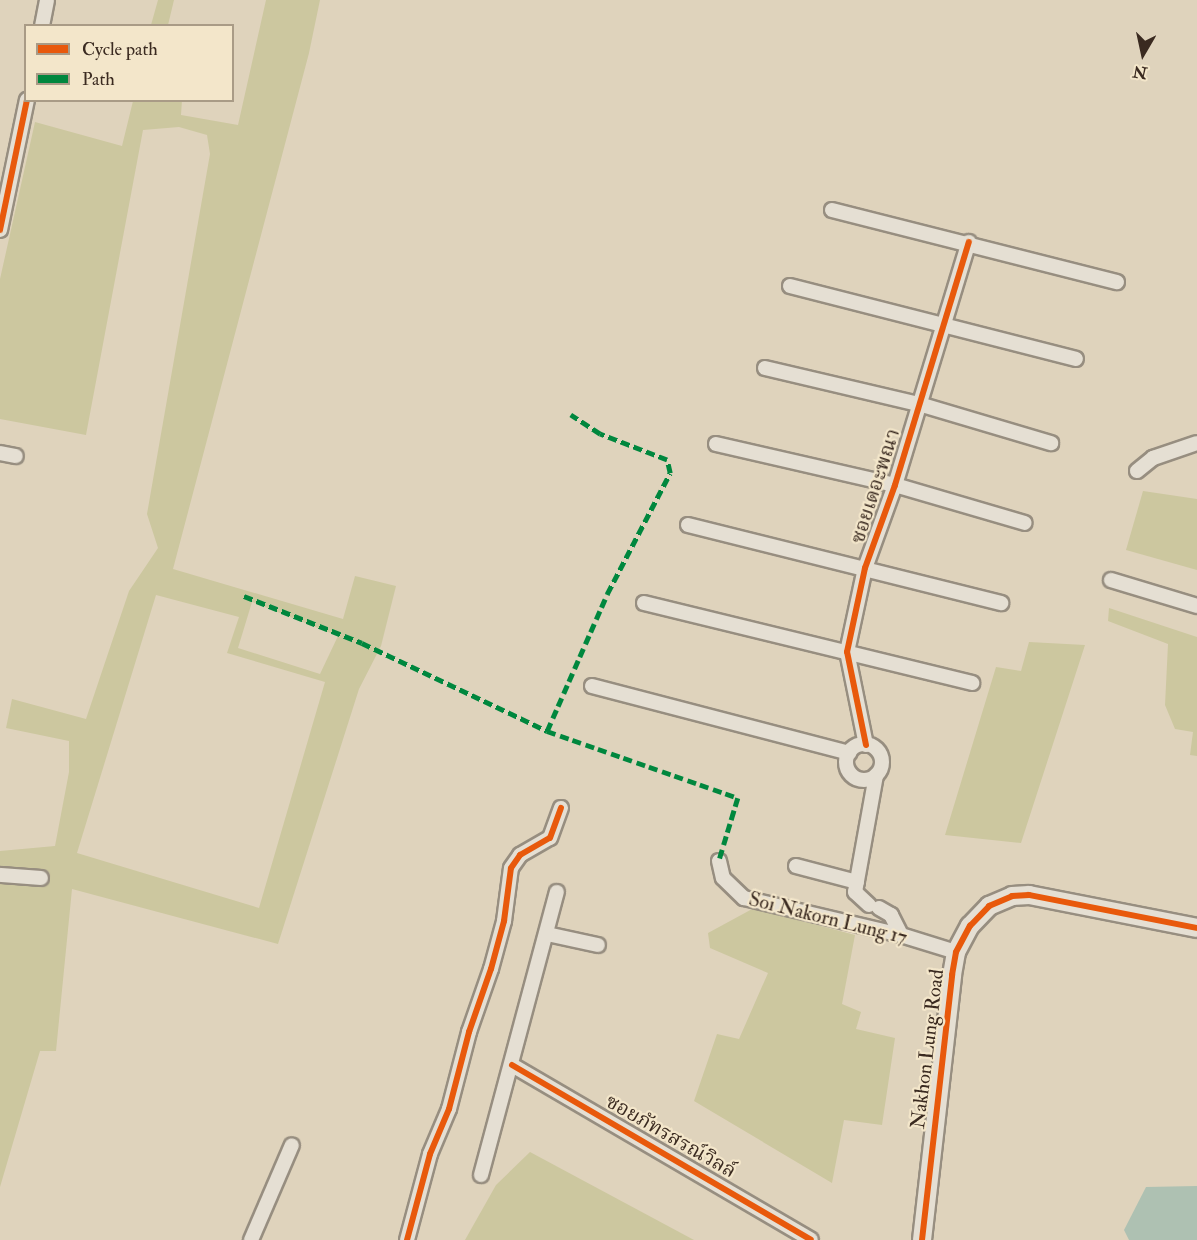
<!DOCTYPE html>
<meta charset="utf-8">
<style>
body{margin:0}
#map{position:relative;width:1197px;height:1240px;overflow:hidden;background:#dfd3bc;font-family:"IM FELL Double Pica","Noto Serif Thai",serif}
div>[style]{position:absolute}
.green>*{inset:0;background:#ccc79f}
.water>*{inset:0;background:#aec1b2}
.roads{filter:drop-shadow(2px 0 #978e80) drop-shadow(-2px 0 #978e80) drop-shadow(0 2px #978e80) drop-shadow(0 -2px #978e80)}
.street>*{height:14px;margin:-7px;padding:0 7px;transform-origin:7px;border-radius:7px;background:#e5dfd3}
.street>.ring{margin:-7px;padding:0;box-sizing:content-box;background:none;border:14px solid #e5dfd3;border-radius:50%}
.secondary>*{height:18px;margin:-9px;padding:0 9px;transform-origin:9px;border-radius:9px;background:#e5dfd3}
.quiet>*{height:4.5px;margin-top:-2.25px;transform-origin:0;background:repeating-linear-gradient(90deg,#00873e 0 9px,transparent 0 13.5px)}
.cycleway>*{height:6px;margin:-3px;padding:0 3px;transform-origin:3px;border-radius:3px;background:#e8590c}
span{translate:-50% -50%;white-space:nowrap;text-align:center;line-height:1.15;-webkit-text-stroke:4.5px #f3e6ca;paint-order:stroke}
.street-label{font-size:20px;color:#3a2a20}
.legend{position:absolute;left:24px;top:24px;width:210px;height:78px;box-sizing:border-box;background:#f3e6ca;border:2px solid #a99b86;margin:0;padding:8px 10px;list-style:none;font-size:18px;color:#3a2a20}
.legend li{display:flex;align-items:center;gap:12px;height:30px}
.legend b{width:30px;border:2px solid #a99b86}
.north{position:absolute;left:1113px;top:24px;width:60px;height:60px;-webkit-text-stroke:4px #f3e6ca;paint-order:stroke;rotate:189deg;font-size:16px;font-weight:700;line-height:24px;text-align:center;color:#3a2a20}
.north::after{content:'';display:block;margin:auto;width:21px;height:27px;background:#3a2a20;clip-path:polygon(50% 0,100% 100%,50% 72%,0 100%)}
</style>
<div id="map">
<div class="green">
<div style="clip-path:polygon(158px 0,174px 0,168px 25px,151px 25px)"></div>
<div style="clip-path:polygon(evenodd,266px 0,320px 0,309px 53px,173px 569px,343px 619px,355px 576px,396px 586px,381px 646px,359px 689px,278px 944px,72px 889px,56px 1051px,40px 1051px,0 1187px,0 851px,55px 846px,69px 772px,69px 741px,6px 728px,12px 699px,86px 719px,129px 591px,158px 548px,147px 514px,210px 154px,207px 135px,179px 127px,143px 130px,86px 435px,0 419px,0 279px,35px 122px,122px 146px,133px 101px,182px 100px,181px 115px,238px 125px,266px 0,156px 595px,239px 617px,227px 653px,325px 682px,259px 908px,77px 853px,156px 595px,266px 0,252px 602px,338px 636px,320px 674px,238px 648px,252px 602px)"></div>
<div style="clip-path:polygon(1143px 491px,1197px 499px,1197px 570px,1126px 550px)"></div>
<div style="clip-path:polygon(1109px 608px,1197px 637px,1197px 756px,1190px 755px,1193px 732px,1175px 729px,1165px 705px,1168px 644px,1108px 621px)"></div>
<div style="clip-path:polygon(1029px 642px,1085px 645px,1021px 843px,945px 835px,996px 667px,1021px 671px)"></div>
<div style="clip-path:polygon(754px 908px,855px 935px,842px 1004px,861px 1012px,856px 1029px,895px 1038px,882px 1125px,844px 1120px,832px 1183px,694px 1101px,717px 1034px,739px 1039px,768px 973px,710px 948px,708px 933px)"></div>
<div style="clip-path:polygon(530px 1152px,694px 1240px,465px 1240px,496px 1185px)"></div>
</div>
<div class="water">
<div style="clip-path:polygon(1197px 1186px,1197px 1240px,1129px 1240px,1124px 1230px,1146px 1187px)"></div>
</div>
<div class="roads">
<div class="street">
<div style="left:42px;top:26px;width:26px;rotate:-79deg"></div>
<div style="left:832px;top:210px;width:294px;rotate:14.2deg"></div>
<div style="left:0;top:230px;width:133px;rotate:-78.3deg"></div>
<div style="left:790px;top:286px;width:295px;rotate:14.3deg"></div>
<div style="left:765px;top:368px;width:158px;rotate:13.2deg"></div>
<div style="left:919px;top:404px;width:138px;rotate:16.5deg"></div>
<div style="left:716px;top:444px;width:184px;rotate:12.9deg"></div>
<div style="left:895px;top:485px;width:135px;rotate:16.3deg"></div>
<div style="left:0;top:453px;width:16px;rotate:11deg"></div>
<div style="left:1137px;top:471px;width:21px;rotate:-39deg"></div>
<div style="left:1153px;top:458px;width:46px;rotate:-18.8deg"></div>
<div style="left:688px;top:525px;width:323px;rotate:14deg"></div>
<div style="left:1111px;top:580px;width:90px;rotate:16.8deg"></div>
<div style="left:644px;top:603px;width:338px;rotate:13.7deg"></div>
<div style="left:592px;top:686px;width:266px;rotate:14.6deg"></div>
<div class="ring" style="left:846px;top:744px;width:22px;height:22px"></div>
<div style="left:866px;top:745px;width:95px;rotate:-101.5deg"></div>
<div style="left:847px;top:652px;width:86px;rotate:-77.9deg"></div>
<div style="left:865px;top:568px;width:88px;rotate:-70.1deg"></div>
<div style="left:895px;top:485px;width:254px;rotate:-73.1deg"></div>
<div style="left:719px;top:861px;width:17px;rotate:77deg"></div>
<div style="left:723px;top:878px;width:29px;rotate:44deg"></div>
<div style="left:744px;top:898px;width:161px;rotate:13.3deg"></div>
<div style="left:901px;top:935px;width:58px;rotate:17.2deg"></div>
<div style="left:796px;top:866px;width:63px;rotate:14.7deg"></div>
<div style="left:0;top:875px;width:41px;rotate:4.2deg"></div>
<div style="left:869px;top:905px;width:19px;rotate:-137deg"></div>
<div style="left:855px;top:892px;width:119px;rotate:-79.8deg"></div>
<div style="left:879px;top:908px;width:14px;rotate:30deg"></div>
<div style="left:891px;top:915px;width:22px;rotate:63deg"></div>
<div style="left:547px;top:934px;width:52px;rotate:12.2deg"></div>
<div style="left:512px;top:1065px;width:346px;rotate:30.3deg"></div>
<div style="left:481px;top:1175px;width:293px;rotate:-75deg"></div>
<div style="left:251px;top:1240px;width:103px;rotate:-66.7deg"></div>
<div style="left:407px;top:1240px;width:89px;rotate:-75deg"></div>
<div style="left:430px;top:1154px;width:49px;rotate:-67.1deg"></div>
<div style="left:449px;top:1109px;width:80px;rotate:-75.4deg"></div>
<div style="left:469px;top:1032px;width:67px;rotate:-70.8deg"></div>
<div style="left:491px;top:969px;width:50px;rotate:-74.8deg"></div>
<div style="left:504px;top:921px;width:53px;rotate:-82.5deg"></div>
<div style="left:511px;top:868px;width:16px;rotate:-55deg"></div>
<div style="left:520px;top:855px;width:34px;rotate:-30deg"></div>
<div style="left:550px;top:838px;width:32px;rotate:-70deg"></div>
</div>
<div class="secondary">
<div style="left:922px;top:1240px;width:267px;rotate:-83.5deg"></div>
<div style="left:952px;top:975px;width:23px;rotate:-80deg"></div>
<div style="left:956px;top:952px;width:30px;rotate:-62deg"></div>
<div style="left:970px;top:926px;width:28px;rotate:-46deg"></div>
<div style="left:989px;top:906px;width:25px;rotate:-23deg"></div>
<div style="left:1012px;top:896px;width:17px;rotate:-3deg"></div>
<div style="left:1029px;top:895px;width:171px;rotate:11.1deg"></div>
</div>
</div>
<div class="quiet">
<div style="left:244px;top:596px;width:127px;rotate:21.7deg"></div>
<div style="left:362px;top:643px;width:205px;rotate:25.4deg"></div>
<div style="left:547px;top:731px;width:202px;rotate:19.3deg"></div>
<div style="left:738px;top:798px;width:66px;rotate:106.8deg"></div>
<div style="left:547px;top:731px;width:150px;rotate:-66.3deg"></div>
<div style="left:607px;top:594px;width:136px;rotate:-62.5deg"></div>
<div style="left:670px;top:473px;width:13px;rotate:-103deg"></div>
<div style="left:667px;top:460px;width:72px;rotate:-158.8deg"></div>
<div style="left:600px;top:434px;width:35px;rotate:-147deg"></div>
</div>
<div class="cycleway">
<div style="left:0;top:230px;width:133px;rotate:-78.3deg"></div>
<div style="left:866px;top:745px;width:95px;rotate:-101.5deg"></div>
<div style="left:847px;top:652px;width:86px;rotate:-77.9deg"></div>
<div style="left:865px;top:568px;width:88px;rotate:-70.1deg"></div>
<div style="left:895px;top:485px;width:254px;rotate:-73.1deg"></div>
<div style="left:512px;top:1065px;width:346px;rotate:30.3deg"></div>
<div style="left:407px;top:1240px;width:89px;rotate:-75deg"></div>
<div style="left:430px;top:1154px;width:49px;rotate:-67.1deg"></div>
<div style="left:449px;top:1109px;width:80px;rotate:-75.4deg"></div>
<div style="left:469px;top:1032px;width:67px;rotate:-70.8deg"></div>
<div style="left:491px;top:969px;width:50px;rotate:-74.8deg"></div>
<div style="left:504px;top:921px;width:53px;rotate:-82.5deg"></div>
<div style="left:511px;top:868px;width:16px;rotate:-55deg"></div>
<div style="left:520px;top:855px;width:34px;rotate:-30deg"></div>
<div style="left:550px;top:838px;width:32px;rotate:-70deg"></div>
<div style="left:922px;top:1240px;width:267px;rotate:-83.5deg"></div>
<div style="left:952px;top:975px;width:23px;rotate:-80deg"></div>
<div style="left:956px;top:952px;width:30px;rotate:-62deg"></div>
<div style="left:970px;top:926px;width:28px;rotate:-46deg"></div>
<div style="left:989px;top:906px;width:25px;rotate:-23deg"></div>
<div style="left:1012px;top:896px;width:17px;rotate:-3deg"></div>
<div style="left:1029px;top:895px;width:171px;rotate:11.1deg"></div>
</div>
<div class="street-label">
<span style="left:875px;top:486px;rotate:-72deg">ซอยเดอะพณา</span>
<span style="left:828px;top:918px;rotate:14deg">Soi Nakorn Lung 17</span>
<span style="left:927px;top:1049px;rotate:-83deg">Nakhon Lung Road</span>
<span style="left:671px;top:1136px;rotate:30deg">ซอยภัทรสรณ์วิลล์</span>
</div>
<ul class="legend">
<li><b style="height:8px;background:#e8590c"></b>Cycle path</li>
<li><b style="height:8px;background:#00873e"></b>Path</li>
</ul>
<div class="north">N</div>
</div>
